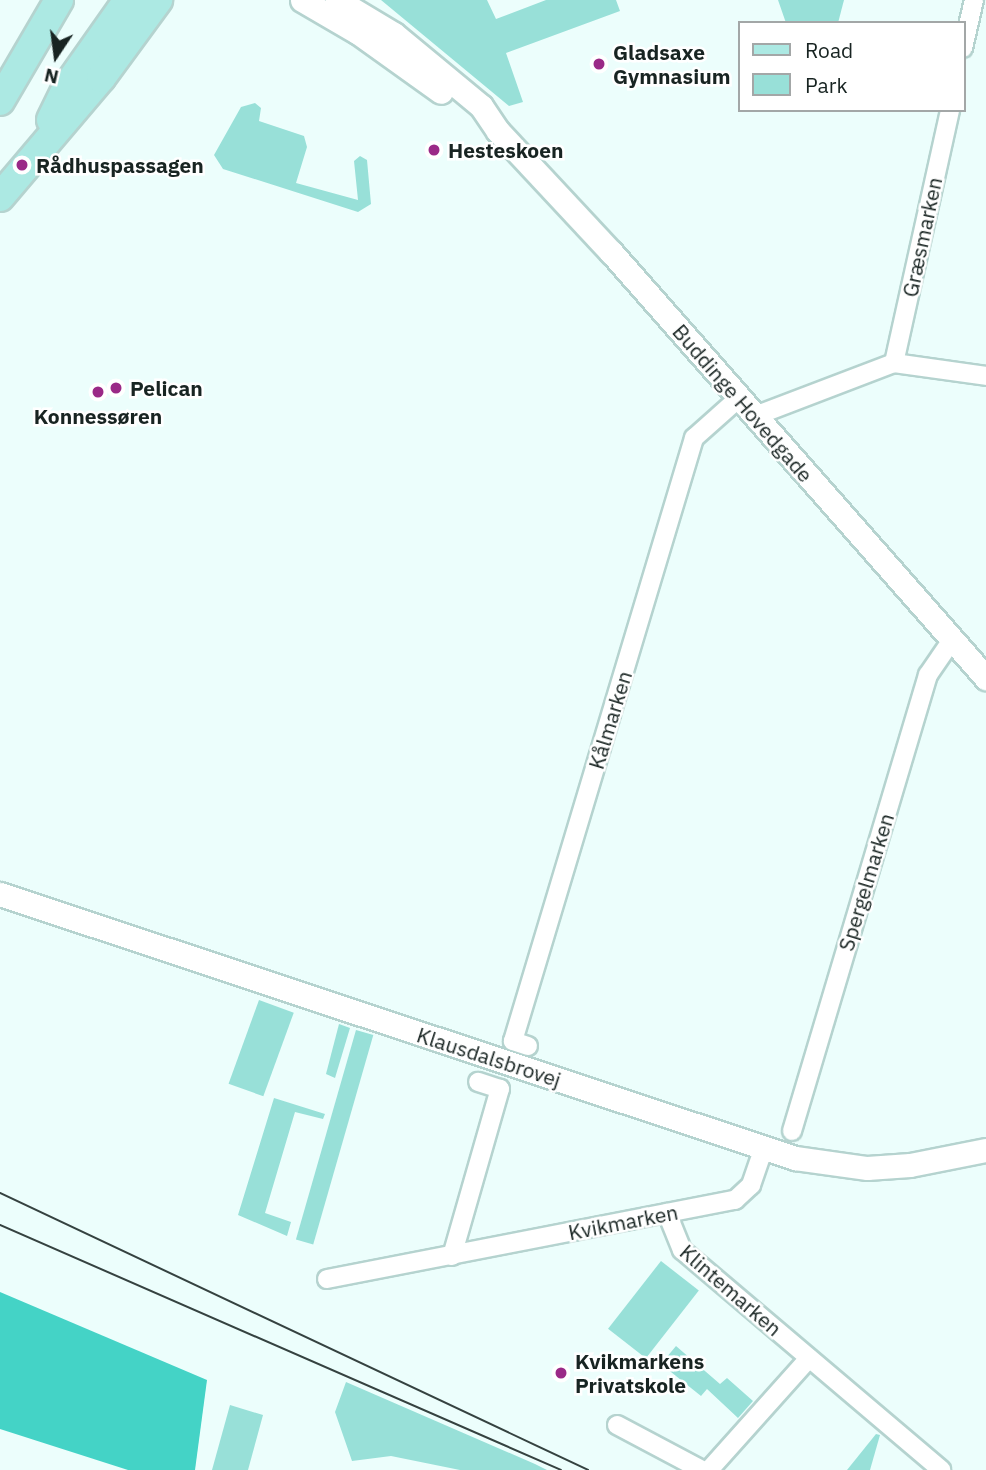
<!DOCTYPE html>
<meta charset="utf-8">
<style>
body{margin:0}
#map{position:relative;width:986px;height:1470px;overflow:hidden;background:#ecfefc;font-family:"IBM Plex Sans",sans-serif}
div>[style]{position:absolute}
.green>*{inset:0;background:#98e0d8;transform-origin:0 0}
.water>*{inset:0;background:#44d3c6}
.roads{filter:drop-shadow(2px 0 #b5d3cf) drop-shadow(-2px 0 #b5d3cf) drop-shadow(0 2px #b5d3cf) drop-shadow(0 -2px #b5d3cf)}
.minor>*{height:18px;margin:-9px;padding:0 9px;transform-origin:9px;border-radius:9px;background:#fff}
.tertiary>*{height:23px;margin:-11.5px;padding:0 11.5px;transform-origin:11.5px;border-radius:11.5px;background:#fff}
.primary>*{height:28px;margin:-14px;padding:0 14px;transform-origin:14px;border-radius:14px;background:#ace9e3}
.tram>*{height:2px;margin:-1px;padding:0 1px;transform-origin:1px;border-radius:1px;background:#354240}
.dots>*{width:19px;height:19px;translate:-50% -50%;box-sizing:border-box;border:4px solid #fff;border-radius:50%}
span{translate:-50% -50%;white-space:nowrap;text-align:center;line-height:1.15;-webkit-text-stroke:5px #fff;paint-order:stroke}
.poi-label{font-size:21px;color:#182422;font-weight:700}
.left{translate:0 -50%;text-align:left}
.street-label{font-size:21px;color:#182422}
.legend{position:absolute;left:738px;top:21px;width:228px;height:91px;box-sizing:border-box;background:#fff;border:2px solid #a3a7a7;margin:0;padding:9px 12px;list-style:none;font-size:21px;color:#182422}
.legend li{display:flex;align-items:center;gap:14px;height:35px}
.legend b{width:35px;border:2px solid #a3a7a7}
.north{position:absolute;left:21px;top:21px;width:70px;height:70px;-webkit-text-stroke:5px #fff;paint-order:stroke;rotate:193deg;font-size:19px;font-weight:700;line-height:28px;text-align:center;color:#182422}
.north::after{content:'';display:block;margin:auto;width:24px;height:32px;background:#182422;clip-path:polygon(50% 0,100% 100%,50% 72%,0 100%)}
</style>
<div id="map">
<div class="green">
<div style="clip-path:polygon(381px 0,487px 0,496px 19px,546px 0,616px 0,620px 11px,506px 53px,523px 102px,509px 106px)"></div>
<div style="clip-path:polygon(778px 0,844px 0,838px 23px,786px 23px)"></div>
<div style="clip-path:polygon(255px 103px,261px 108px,259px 121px,304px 136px,307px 147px,296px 183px,358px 200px,354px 161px,360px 156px,367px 160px,371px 204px,358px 212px,223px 169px,214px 155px,241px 107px)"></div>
<div style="left:259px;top:1000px;width:37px;height:89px;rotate:20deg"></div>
<div style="clip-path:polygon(339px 1024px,350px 1028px,335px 1078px,326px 1074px)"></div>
<div style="left:356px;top:1030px;width:18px;height:218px;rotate:16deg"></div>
<div style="clip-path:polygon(274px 1098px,325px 1114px,323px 1119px,295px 1112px,265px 1213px,291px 1222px,287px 1236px,238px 1215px)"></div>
<div style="left:661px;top:1261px;width:48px;height:86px;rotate:38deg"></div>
<div style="clip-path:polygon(676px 1346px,720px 1384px,727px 1378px,753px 1401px,738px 1418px,707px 1389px,701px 1396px,661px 1364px)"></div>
<div style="clip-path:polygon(346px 1382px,535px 1464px,547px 1470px,460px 1470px,391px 1456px,352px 1461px,335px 1412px)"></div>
<div style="clip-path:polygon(230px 1405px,263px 1415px,248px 1470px,212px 1470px)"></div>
<div style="clip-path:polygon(876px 1434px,880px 1435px,870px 1470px,847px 1470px)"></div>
</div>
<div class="water">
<div style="clip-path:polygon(0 1292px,207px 1380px,195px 1470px,128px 1470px,0 1429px)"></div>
</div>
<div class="roads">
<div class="minor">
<div style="left:963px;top:48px;width:49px;rotate:-77.1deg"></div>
<div style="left:894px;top:363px;width:259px;rotate:-77.5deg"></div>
<div style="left:755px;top:416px;width:149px;rotate:-20.9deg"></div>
<div style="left:894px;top:363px;width:93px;rotate:8deg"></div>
<div style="left:528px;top:1046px;width:16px;rotate:-162deg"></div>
<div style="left:513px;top:1041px;width:630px;rotate:-73.29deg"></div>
<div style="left:694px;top:438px;width:59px;rotate:-41.6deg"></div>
<div style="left:792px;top:1131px;width:476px;rotate:-73.4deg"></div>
<div style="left:928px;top:675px;width:42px;rotate:-55.6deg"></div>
<div style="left:667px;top:1213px;width:40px;rotate:68deg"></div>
<div style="left:682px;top:1250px;width:340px;rotate:40.3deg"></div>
<div style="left:452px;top:1256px;width:174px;rotate:-74deg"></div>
<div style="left:500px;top:1089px;width:23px;rotate:-162deg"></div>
<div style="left:327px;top:1279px;width:416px;rotate:-11deg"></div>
<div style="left:735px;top:1200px;width:22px;rotate:-43deg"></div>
<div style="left:751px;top:1185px;width:37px;rotate:-71deg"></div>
<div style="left:617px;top:1425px;width:96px;rotate:27.9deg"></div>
<div style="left:709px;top:1470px;width:150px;rotate:-48.2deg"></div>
</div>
<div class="tertiary">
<div style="left:302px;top:0;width:64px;rotate:30.2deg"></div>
<div style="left:357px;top:32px;width:103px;rotate:35.5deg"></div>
<div style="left:337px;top:0;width:66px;rotate:30.8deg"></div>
<div style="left:394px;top:34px;width:113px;rotate:39.6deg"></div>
<div style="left:481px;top:106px;width:30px;rotate:56deg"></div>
<div style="left:498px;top:131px;width:166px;rotate:47deg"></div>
<div style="left:611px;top:252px;width:568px;rotate:48.64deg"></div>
<div style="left:0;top:894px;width:838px;rotate:18.37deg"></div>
<div style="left:795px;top:1158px;width:73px;rotate:7.9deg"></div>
<div style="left:867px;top:1168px;width:43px;rotate:-4deg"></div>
<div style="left:910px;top:1165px;width:77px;rotate:-11.2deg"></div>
</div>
<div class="primary">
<div style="left:0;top:101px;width:117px;rotate:-59.7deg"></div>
<div style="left:51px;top:120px;width:39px;rotate:-64deg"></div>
<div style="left:68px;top:85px;width:104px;rotate:-54.8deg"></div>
<div style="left:0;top:197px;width:156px;rotate:-49.7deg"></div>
<div style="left:101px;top:78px;width:97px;rotate:-53.8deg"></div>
</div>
</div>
<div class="tram">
<div style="left:0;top:1193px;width:650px;rotate:25.22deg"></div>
<div style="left:0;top:1225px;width:612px;rotate:23.59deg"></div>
</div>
<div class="dots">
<div style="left:599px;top:64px;background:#9a2987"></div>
<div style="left:434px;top:150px;background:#9a2987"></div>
<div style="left:22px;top:165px;background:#9a2987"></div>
<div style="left:116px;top:388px;background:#9a2987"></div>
<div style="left:98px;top:392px;background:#9a2987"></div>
<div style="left:561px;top:1373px;background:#9a2987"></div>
</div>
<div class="poi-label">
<span class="left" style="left:613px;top:64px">Gladsaxe<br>Gymnasium</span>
<span class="left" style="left:448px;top:150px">Hesteskoen</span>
<span class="left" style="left:36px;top:165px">Rådhuspassagen</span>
<span class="left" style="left:130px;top:388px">Pelican</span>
<span style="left:98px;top:416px">Konnessøren</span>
<span class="left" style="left:575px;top:1373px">Kvikmarkens<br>Privatskole</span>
</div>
<div class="street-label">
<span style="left:922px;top:237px;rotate:-78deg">Græsmarken</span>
<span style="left:743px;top:403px;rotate:49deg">Buddinge Hovedgade</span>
<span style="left:610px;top:720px;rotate:-73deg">Kålmarken</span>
<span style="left:866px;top:882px;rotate:-73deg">Spergelmarken</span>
<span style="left:489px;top:1057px;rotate:18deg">Klausdalsbrovej</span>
<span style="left:623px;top:1222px;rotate:-11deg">Kvikmarken</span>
<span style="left:731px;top:1290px;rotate:41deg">Klintemarken</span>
</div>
<ul class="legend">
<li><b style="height:9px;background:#ace9e3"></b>Road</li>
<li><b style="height:19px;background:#98e0d8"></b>Park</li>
</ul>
<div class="north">N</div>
</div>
